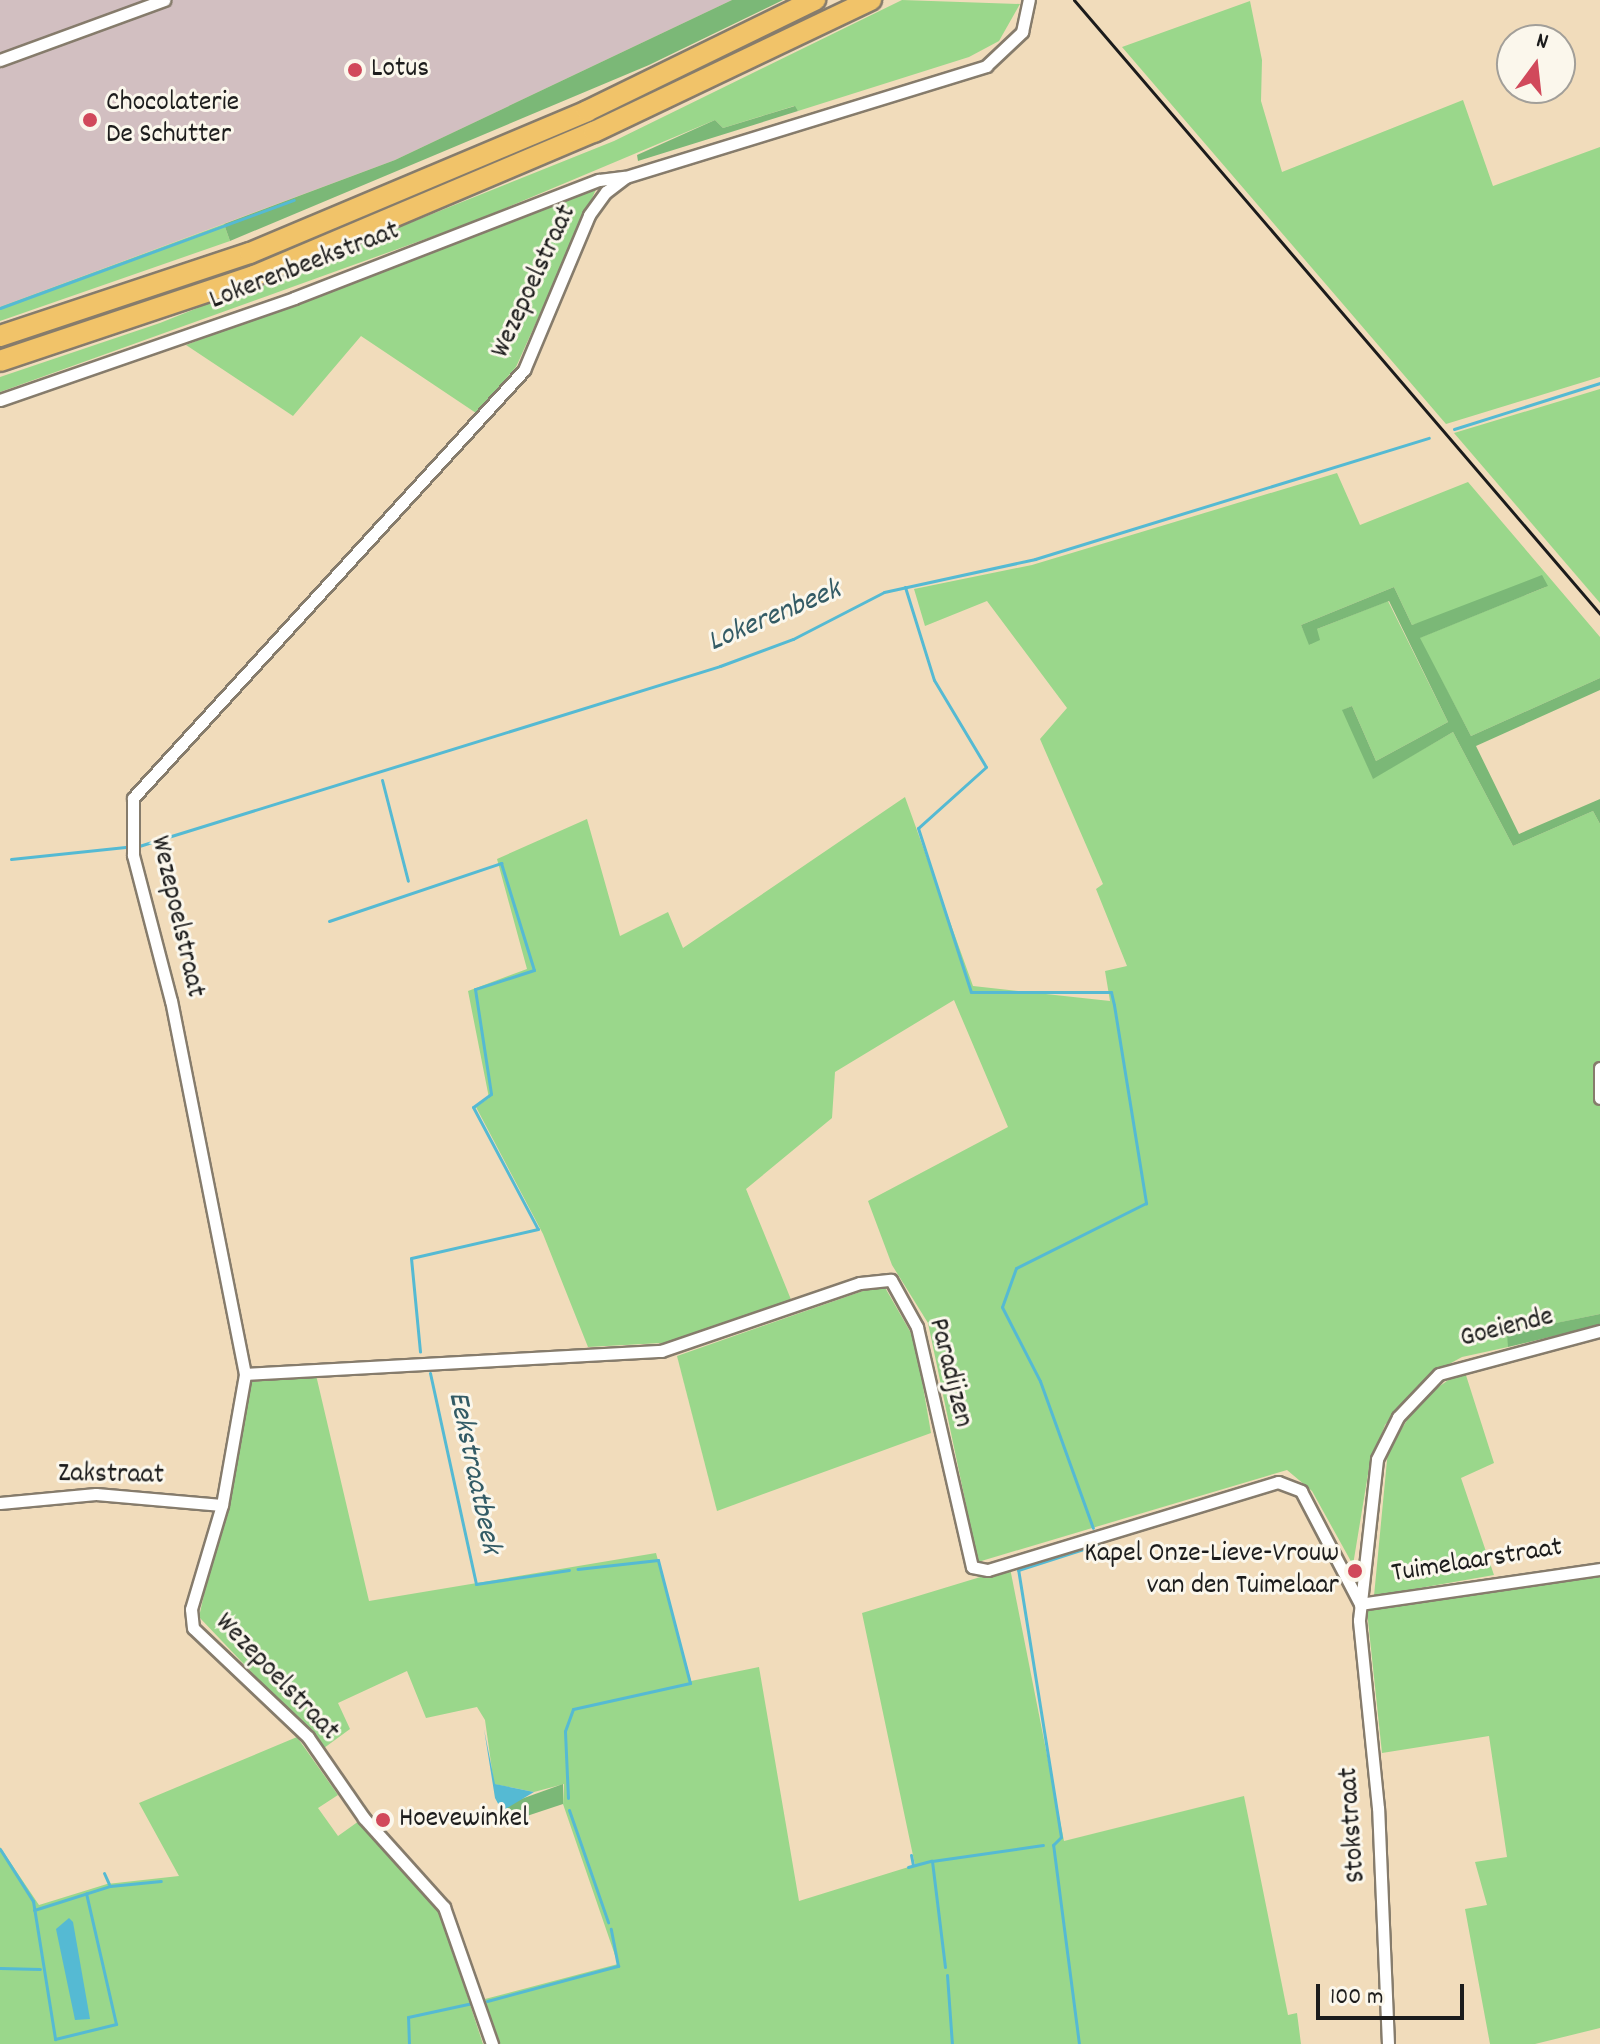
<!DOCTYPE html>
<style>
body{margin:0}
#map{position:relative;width:1600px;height:2044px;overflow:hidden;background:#f1dcbb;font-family:Dekko,sans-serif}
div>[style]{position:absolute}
.industrial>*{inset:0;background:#d2bfc1}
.green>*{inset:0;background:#9ad78b}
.forest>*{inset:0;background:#7bb877}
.water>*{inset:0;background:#55bad3}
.stream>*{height:3px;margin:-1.5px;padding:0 1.5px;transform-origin:1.5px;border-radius:1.5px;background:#55bad3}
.roads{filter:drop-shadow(2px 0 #867c6c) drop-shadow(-2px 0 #867c6c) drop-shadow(0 2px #867c6c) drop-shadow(0 -2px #867c6c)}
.street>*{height:11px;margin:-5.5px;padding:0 5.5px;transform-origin:5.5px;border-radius:5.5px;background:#fff}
.highway>*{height:20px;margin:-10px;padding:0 10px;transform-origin:10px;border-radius:10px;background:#f1c369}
.rail>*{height:3px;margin:-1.5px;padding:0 1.5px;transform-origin:1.5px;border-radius:1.5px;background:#1c1c1c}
.dots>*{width:22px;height:22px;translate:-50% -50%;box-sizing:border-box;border:4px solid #fbf7ec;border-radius:50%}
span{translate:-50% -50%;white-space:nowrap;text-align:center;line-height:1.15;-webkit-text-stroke:6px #fbf7ec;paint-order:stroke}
.poi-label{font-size:28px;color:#1c1c1c}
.left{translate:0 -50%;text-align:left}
.right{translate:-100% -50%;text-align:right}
.street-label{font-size:28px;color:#1c1c1c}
.water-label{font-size:30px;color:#335b65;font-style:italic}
.north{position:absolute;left:1496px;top:24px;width:80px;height:80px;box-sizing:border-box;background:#fbf7ec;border:2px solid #a29f99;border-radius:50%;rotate:15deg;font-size:22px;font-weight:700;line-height:32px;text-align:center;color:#1c1c1c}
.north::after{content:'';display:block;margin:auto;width:28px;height:36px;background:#d1495b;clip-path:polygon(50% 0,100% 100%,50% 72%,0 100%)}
.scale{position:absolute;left:1316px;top:1984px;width:148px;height:36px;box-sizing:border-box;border:4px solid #1c1c1c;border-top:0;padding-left:10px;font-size:24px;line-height:28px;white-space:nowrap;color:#1c1c1c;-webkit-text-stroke:6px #fbf7ec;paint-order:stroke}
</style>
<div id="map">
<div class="industrial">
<div style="clip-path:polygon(0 0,732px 0,395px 160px,0 307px)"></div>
</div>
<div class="green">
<div style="clip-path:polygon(902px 0,1020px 4px,999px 41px,969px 57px,798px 111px,794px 106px,723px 128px,715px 120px,470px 223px,0 392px,0 377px,160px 323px,614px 141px)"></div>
<div style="clip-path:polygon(1250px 1px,1262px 60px,1261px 101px,1282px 172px,1463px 100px,1493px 186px,1600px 147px,1600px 377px,1446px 424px,1122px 47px)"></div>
<div style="clip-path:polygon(598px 185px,516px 367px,476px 413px,361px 336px,293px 416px,186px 345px)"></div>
<div style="clip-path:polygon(224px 224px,230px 241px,0 321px,0 307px)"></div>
<div style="clip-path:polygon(1600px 389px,1600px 603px,1454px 433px)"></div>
<div style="clip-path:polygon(1337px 473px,1360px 525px,1468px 482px,1600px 637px,1600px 678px,1471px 736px,1419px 638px,1548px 586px,1412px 625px,1394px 587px,1301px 625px,1310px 645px,1317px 629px,1388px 601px,1448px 722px,1376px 761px,1352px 706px,1343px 710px,1373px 778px,1453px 732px,1513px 846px,1593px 811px,1600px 824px,1600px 1314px,1508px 1333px,1508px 1347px,1462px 1357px,1429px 1375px,1385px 1425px,1369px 1468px,1353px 1565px,1312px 1491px,1287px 1470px,978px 1562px,928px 1323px,892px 1265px,868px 1201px,1008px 1127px,954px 1000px,835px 1072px,832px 1118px,746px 1189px,792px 1302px,680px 1342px,588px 1347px,543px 1234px,476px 1107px,489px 1098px,468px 991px,527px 969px,497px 859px,587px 819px,620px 936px,668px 912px,683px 948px,905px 797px,973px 986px,1110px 1001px,1105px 971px,1127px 966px,1096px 889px,1103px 884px,1040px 739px,1067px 708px,987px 601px,925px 626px,914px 589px,1032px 565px)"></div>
<div style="clip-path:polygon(883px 1284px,915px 1340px,931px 1433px,717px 1511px,677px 1356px)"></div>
<div style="clip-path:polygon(1464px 1369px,1494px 1463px,1461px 1478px,1494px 1575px,1374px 1596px,1388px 1450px,1420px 1400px)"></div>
<div style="clip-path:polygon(316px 1375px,369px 1601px,656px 1553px,691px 1681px,759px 1667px,799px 1901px,915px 1865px,862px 1613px,1010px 1568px,1064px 1841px,1244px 1796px,1288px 2015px,1297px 2013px,1301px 2044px,496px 2044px,485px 1999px,618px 1964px,563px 1804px,564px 1784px,534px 1792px,494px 1784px,485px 1720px,477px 1707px,426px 1718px,407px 1671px,338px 1703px,350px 1729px,324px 1748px,199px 1617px,251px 1382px)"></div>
<div style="clip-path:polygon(1600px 1577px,1600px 2028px,1535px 2044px,1490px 2044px,1465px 1909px,1487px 1905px,1475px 1862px,1507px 1857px,1489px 1736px,1382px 1753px,1367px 1611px)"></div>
<div style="clip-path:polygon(297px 1737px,338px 1795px,318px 1808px,338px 1836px,359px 1821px,440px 1913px,483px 2044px,0 2044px,0 1847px,39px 1905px,107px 1884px,179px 1876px,139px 1803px)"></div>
</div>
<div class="forest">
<div style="clip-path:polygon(732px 0,783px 0,649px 65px,230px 241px,224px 224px,395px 160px)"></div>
<div style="clip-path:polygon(795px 106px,798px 111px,638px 161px,637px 155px,715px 120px,723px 128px)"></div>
<div style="clip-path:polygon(1542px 575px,1548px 586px,1420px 638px,1471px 736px,1600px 678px,1600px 690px,1476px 746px,1519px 834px,1600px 799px,1600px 824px,1593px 811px,1513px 846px,1453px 732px,1373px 779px,1342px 710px,1352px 706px,1376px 761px,1448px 722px,1389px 601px,1317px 629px,1320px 640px,1309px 645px,1301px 625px,1394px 587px,1412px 625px)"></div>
<div style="clip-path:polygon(1600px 1314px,1600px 1325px,1508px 1347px,1507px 1333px)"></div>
<div style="clip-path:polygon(563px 1784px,563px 1804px,503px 1824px,507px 1804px)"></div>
</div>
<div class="water">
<div style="clip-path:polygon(484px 1729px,495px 1784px,534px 1792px,502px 1811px,495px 1798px)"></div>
<div style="clip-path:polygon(69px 1918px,73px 1922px,90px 2019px,75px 2020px,56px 1929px)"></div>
</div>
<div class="stream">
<div style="left:0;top:308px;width:313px;rotate:-20.2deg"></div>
<div style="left:1454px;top:429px;width:153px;rotate:-17.5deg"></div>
<div style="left:905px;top:587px;width:97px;rotate:72.7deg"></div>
<div style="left:934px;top:680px;width:101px;rotate:59.1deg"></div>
<div style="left:986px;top:767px;width:91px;rotate:138.1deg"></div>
<div style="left:918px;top:828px;width:172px;rotate:72.1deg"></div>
<div style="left:971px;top:992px;width:140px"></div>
<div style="left:1111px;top:992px;width:13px;rotate:77deg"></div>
<div style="left:1114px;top:1005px;width:201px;rotate:80.8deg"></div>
<div style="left:1146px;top:1203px;width:145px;rotate:153.4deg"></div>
<div style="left:1016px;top:1268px;width:41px;rotate:109.7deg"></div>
<div style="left:1002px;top:1307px;width:83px;rotate:62.8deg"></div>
<div style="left:1040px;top:1381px;width:156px;rotate:70.2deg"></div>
<div style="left:382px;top:780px;width:104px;rotate:75.6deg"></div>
<div style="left:139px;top:846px;width:608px;rotate:-17.21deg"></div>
<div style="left:720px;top:666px;width:78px;rotate:-20.3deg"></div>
<div style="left:793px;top:639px;width:102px;rotate:-27.3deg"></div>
<div style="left:884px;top:592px;width:155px;rotate:-12.3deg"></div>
<div style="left:1035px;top:559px;width:412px;rotate:-17.1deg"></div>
<div style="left:11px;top:859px;width:115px;rotate:-6deg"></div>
<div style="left:329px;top:921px;width:182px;rotate:-18.6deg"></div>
<div style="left:501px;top:863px;width:112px;rotate:72.9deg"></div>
<div style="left:534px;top:970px;width:62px;rotate:162.1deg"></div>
<div style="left:475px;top:989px;width:106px;rotate:81.3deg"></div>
<div style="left:491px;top:1094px;width:22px;rotate:144deg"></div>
<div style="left:473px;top:1107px;width:138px;rotate:62deg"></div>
<div style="left:538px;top:1229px;width:130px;rotate:167.1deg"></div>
<div style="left:411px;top:1258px;width:94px;rotate:84.5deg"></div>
<div style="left:430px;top:1373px;width:216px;rotate:77.7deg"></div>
<div style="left:476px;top:1584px;width:94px;rotate:-8.6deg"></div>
<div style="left:568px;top:1798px;width:67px;rotate:-92.6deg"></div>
<div style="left:565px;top:1731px;width:23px;rotate:-70deg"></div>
<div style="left:573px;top:1709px;width:120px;rotate:-12.5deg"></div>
<div style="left:690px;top:1683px;width:127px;rotate:-104.6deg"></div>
<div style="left:658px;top:1560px;width:81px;rotate:173.7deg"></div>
<div style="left:569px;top:1810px;width:119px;rotate:70.8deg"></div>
<div style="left:0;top:1849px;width:62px;rotate:57.6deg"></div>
<div style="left:33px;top:1901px;width:140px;rotate:80.9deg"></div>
<div style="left:55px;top:2039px;width:63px;rotate:-13.8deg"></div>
<div style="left:116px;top:2024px;width:134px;rotate:-102.9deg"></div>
<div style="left:911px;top:1855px;width:10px;rotate:79deg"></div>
<div style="left:908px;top:1867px;width:24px;rotate:-15deg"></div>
<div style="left:104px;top:1873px;width:12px;rotate:66deg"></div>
<div style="left:34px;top:1910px;width:80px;rotate:-17.5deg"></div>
<div style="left:110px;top:1886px;width:51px;rotate:-5.6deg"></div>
<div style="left:945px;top:1967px;width:107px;rotate:-97deg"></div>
<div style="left:932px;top:1861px;width:112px;rotate:-8.2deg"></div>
<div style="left:0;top:1968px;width:40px;rotate:1.4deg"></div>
<div style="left:947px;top:1975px;width:69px;rotate:85.9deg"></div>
<div style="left:487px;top:2001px;width:136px;rotate:-15deg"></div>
<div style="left:618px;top:1966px;width:38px;rotate:-101deg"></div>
<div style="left:409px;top:2044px;width:27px;rotate:-92deg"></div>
<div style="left:408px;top:2017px;width:66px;rotate:-12.2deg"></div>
<div style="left:1079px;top:2044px;width:201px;rotate:-97.4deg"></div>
<div style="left:1053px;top:1845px;width:11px;rotate:-45deg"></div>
<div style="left:1061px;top:1837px;width:270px;rotate:-99.1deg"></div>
<div style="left:1018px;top:1570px;width:85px;rotate:-17.8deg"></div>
</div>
<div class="roads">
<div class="street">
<div style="left:0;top:60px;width:175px;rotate:-20.1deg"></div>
<div style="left:0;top:400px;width:311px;rotate:-19.1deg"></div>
<div style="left:294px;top:298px;width:327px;rotate:-21.2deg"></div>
<div style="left:599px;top:180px;width:26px;rotate:-7deg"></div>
<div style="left:1600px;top:1068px;width:30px;rotate:90deg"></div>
<div style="left:245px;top:1374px;width:417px;rotate:-3.2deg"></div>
<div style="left:661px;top:1351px;width:210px;rotate:-18.9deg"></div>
<div style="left:860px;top:1283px;width:31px;rotate:-6deg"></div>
<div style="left:891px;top:1280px;width:54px;rotate:61deg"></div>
<div style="left:917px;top:1327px;width:246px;rotate:77.1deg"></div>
<div style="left:972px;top:1567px;width:16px;rotate:11deg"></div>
<div style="left:988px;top:1570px;width:303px;rotate:-16.9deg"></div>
<div style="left:1278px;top:1482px;width:25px;rotate:21deg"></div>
<div style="left:1301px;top:1491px;width:127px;rotate:62.4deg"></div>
<div style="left:0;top:1503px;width:96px;rotate:-5.4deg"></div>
<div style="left:96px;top:1494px;width:126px;rotate:5deg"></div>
<div style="left:1360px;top:1604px;width:243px;rotate:-8.3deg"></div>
<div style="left:492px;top:2044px;width:145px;rotate:-109.3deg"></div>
<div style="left:444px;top:1907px;width:120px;rotate:-132deg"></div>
<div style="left:364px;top:1818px;width:98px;rotate:-124.7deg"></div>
<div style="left:308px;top:1737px;width:158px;rotate:-136.5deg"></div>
<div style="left:193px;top:1628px;width:19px;rotate:-96deg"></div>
<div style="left:191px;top:1609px;width:109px;rotate:-73.4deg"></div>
<div style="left:222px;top:1505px;width:133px;rotate:-80deg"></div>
<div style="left:245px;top:1374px;width:380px;rotate:-101.2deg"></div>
<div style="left:171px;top:1001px;width:151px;rotate:-104.6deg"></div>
<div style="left:133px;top:855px;width:57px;rotate:-90deg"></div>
<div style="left:133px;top:798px;width:580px;rotate:-47.59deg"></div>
<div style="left:524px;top:370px;width:168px;rotate:-67.2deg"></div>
<div style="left:589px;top:215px;width:29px;rotate:-54deg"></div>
<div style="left:606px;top:192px;width:25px;rotate:-37deg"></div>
<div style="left:626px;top:177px;width:377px;rotate:-17.1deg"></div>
<div style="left:986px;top:66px;width:50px;rotate:-43.4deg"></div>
<div style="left:1022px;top:32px;width:33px;rotate:-78deg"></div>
<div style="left:1388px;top:2044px;width:236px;rotate:-92.4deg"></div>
<div style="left:1378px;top:1808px;width:189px;rotate:-95.8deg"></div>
<div style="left:1359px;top:1620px;width:162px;rotate:-83.6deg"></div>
<div style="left:1377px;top:1459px;width:47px;rotate:-63.4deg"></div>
<div style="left:1398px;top:1417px;width:59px;rotate:-46.4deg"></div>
<div style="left:1439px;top:1374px;width:167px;rotate:-15deg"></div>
</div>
<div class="highway">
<div style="left:0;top:336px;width:263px;rotate:-18.4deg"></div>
<div style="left:250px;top:253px;width:366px;rotate:-22.8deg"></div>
<div style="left:587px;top:111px;width:254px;rotate:-26deg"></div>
<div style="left:0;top:361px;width:268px;rotate:-18.5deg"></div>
<div style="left:254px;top:276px;width:369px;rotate:-23deg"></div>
<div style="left:594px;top:132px;width:307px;rotate:-25.5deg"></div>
</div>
</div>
<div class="rail">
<div style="left:1074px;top:0;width:808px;rotate:49.41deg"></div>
</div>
<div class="dots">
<div style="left:355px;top:70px;background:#d1495b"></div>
<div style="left:90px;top:120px;background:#d1495b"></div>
<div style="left:1355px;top:1571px;background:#d1495b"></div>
<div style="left:383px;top:1820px;background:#d1495b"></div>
</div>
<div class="poi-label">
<span class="left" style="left:371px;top:70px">Lotus</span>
<span class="left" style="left:106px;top:120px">Chocolaterie<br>De Schutter</span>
<span class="right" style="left:1339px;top:1571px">Kapel Onze-Lieve-Vrouw<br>van den Tuimelaar</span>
<span class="left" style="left:399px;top:1820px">Hoevewinkel</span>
</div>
<div class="street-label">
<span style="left:305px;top:267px;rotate:-21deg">Lokerenbeekstraat</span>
<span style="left:535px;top:282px;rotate:-65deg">Wezepoelstraat</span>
<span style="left:176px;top:917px;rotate:77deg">Wezepoelstraat</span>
<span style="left:1507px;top:1329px;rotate:-14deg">Goeiende</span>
<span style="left:949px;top:1373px;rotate:76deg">Paradijzen</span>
<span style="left:111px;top:1476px;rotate:1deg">Zakstraat</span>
<span style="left:1477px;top:1562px;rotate:-9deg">Tuimelaarstraat</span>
<span style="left:276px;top:1678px;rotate:46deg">Wezepoelstraat</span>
<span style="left:1354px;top:1825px;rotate:-94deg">Stokstraat</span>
</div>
<div class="water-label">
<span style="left:775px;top:618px;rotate:-23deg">Lokerenbeek</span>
<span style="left:472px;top:1473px;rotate:78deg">Eekstraatbeek</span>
</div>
<div class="north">N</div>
<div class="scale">100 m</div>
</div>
